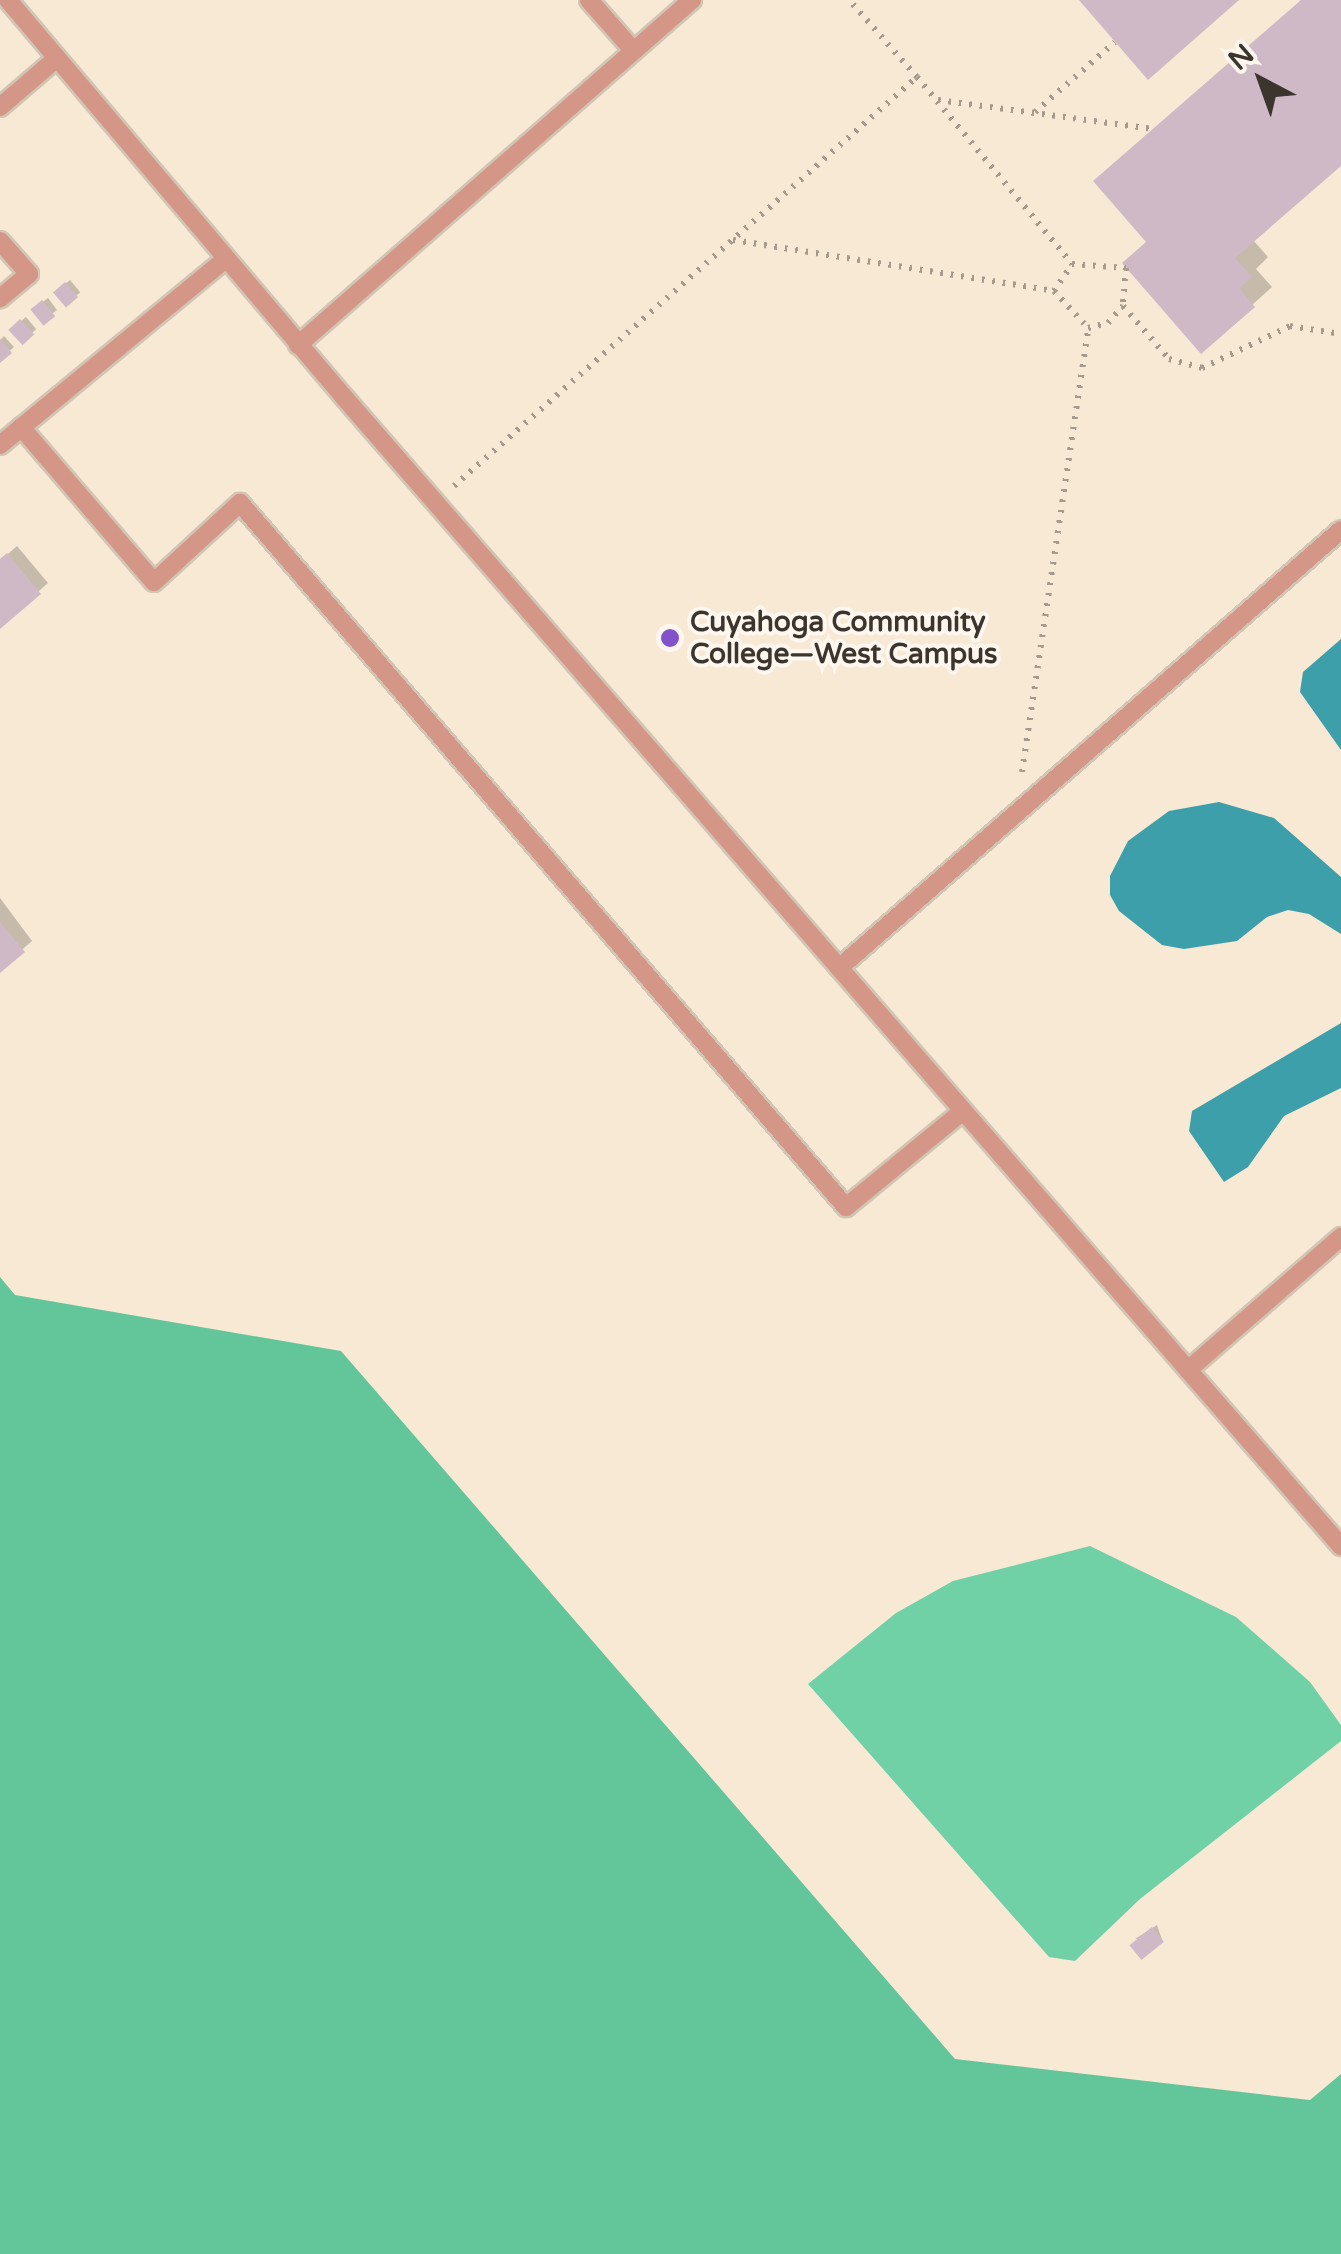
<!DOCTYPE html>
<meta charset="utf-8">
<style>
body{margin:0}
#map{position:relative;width:1341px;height:2254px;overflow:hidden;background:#f8e9d5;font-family:"Varela Round",sans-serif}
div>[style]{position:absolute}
.green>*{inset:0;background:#70d1a6}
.forest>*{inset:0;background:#63c69a}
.water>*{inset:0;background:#3d9faa}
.shadow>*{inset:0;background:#0003;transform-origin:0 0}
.building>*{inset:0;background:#cfb9c7;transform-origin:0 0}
.path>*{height:6px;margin-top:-3px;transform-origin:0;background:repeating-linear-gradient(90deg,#a59a8b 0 2.5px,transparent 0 10.5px)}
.roads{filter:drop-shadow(2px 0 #d2c5b3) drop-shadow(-2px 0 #d2c5b3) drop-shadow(0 2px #d2c5b3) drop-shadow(0 -2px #d2c5b3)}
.lane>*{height:18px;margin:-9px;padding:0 9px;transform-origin:9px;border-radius:9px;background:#d49687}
.dots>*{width:28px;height:28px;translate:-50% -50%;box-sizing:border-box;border:5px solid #fef7ef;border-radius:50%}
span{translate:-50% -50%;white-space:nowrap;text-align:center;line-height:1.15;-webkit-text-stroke:8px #fef7ef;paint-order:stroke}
.poi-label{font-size:28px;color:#3b352d;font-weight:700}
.left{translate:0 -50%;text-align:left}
.north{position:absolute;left:1211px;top:30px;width:100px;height:100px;-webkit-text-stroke:8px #fef7ef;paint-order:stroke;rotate:319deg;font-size:28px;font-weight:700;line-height:40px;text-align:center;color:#3b352d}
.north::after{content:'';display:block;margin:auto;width:35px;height:45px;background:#3b352d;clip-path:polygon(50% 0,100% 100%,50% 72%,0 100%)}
</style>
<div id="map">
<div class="green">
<div style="clip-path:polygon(1090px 1546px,1236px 1617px,1310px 1682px,1341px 1725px,1341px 1741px,1140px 1899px,1075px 1961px,1049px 1957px,808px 1684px,896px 1613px,953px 1581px)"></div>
</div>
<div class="forest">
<div style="clip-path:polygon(0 1277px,15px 1295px,341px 1351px,955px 2059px,1310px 2100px,1341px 2074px,1341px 2254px,0 2254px)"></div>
</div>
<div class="water">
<div style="clip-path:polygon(1341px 639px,1341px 750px,1300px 692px,1303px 672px)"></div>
<div style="clip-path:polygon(1219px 802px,1274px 818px,1341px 877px,1341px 934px,1309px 914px,1288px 910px,1267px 917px,1237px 941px,1184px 949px,1162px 945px,1119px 911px,1110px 895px,1110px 876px,1128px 841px,1169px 811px)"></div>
<div style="clip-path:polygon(1341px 1023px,1341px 1088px,1284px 1116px,1248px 1167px,1224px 1182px,1189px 1131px,1192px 1111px)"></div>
</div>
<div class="shadow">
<div style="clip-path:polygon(1301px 0,1341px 0,1341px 163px,1253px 240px,1268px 257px,1256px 269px,1272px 287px,1201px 351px,1148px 241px)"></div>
<div style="left:70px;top:280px;width:16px;height:18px;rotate:50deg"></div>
<div style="left:48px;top:298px;width:15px;height:18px;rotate:53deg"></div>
<div style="left:26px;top:317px;width:16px;height:18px;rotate:50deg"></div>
<div style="clip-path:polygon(4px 336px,14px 347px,1px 359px,0 340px)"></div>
<div style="clip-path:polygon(17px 546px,48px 583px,0 625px,0 561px)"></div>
<div style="clip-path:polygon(0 898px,32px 941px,0 969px)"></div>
<div style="clip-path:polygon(1157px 1925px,1162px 1940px,1135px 1939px)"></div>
</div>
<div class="building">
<div style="clip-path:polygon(1079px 0,1239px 0,1148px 80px)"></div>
<div style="clip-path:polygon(1301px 0,1341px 0,1341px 166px,1235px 258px,1252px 277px,1239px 288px,1255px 307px,1201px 354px,1122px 263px,1146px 242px,1093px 181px)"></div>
<div style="left:65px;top:282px;width:20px;height:16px;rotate:49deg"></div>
<div style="left:42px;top:300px;width:21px;height:15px;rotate:51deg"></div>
<div style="left:20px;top:319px;width:21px;height:16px;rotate:47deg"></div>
<div style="clip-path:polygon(0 339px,12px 353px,0 363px)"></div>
<div style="clip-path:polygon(7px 553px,41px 594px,0 629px,0 559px)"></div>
<div style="clip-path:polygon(0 922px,25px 952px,0 973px)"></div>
<div style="left:1152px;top:1927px;width:19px;height:29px;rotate:51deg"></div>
</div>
<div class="path">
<div style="left:917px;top:77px;width:243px;rotate:50.3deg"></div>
<div style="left:1072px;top:264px;width:54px;rotate:4.2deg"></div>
<div style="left:1126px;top:268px;width:38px;rotate:95deg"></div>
<div style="left:1123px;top:306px;width:70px;rotate:49deg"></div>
<div style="left:1169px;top:359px;width:34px;rotate:15deg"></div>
<div style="left:1202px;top:368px;width:98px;rotate:-25.5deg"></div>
<div style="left:1290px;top:326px;width:52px;rotate:8.9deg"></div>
<div style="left:938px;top:100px;width:217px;rotate:7.7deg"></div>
<div style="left:1035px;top:112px;width:106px;rotate:-41.2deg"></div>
<div style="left:733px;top:240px;width:325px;rotate:9deg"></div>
<div style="left:1054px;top:291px;width:32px;rotate:-56deg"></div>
<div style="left:1054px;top:291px;width:50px;rotate:47.4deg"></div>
<div style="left:1088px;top:328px;width:21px;rotate:-14deg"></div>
<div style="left:1108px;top:323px;width:23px;rotate:-49deg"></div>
<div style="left:454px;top:486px;width:618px;rotate:-41.46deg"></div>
<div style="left:917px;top:77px;width:103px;rotate:-131.4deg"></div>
<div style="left:1022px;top:772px;width:449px;rotate:-81.5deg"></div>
</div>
<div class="roads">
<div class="lane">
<div style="left:8px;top:0;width:519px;rotate:49.77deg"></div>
<div style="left:343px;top:396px;width:1523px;rotate:49.05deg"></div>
<div style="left:589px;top:0;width:67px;rotate:48.7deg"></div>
<div style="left:0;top:107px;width:75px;rotate:-40.7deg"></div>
<div style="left:0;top:241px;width:44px;rotate:48.7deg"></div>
<div style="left:29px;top:274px;width:38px;rotate:140deg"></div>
<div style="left:298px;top:345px;width:524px;rotate:-41.21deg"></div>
<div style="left:21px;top:427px;width:204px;rotate:49.4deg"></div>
<div style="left:154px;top:582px;width:117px;rotate:-42.6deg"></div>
<div style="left:240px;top:503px;width:929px;rotate:49.28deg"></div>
<div style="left:846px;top:1207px;width:151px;rotate:-39.4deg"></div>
<div style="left:0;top:445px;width:293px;rotate:-39.5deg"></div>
<div style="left:839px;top:968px;width:666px;rotate:-41.11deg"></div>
<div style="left:1188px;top:1370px;width:203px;rotate:-41deg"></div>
</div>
</div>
<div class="dots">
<div style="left:670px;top:638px;background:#8351c9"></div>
</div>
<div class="poi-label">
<span class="left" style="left:690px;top:638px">Cuyahoga Community<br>College—West Campus</span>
</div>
<div class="north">N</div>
</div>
